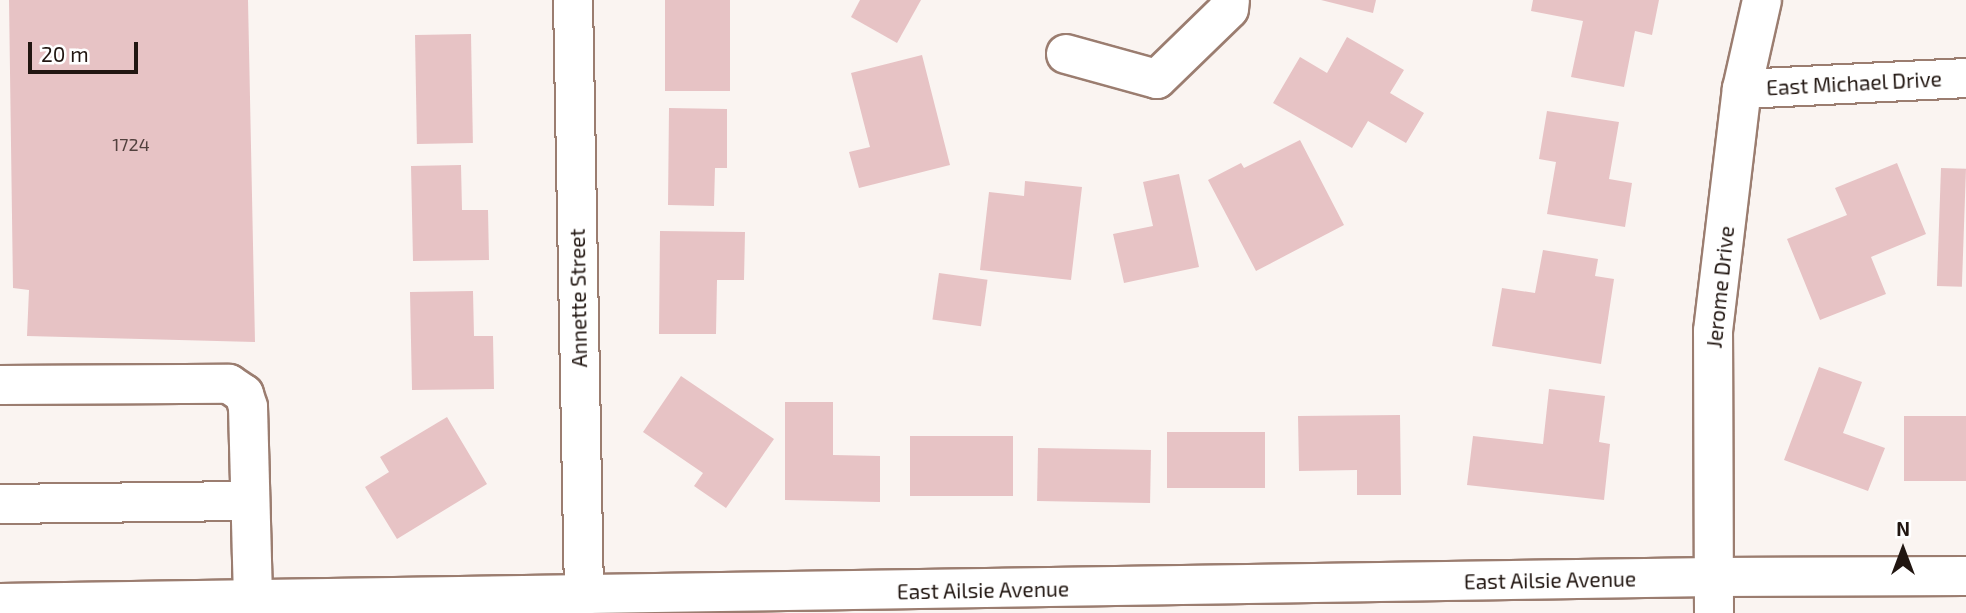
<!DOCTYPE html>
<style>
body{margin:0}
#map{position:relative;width:1966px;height:613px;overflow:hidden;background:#faf4f1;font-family:"Exo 2",sans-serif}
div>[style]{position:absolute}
.building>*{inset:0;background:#e7c3c5;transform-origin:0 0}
.roads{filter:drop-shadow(2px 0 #9b7d70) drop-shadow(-2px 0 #9b7d70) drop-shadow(0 2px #9b7d70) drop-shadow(0 -2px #9b7d70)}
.minor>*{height:38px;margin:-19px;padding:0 19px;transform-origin:19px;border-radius:19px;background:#fff}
span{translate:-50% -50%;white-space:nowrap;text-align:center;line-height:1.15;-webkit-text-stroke:5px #fff;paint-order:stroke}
.number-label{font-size:18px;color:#52413e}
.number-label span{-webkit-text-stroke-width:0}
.street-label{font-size:21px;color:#211611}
.north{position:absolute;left:1868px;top:515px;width:70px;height:70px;-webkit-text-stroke:5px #fff;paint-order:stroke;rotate:0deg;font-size:19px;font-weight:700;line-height:28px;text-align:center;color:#211611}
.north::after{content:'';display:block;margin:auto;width:24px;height:32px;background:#211611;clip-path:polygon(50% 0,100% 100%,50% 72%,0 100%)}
.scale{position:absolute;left:28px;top:42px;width:110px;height:32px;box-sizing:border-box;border:4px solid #211611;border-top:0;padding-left:9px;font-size:21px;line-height:24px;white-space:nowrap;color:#211611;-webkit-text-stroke:5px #fff;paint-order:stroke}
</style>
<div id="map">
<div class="building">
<div style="clip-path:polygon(9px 0,248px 0,255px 342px,27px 336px,29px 290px,13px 288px)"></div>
<div style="left:665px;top:0;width:65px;height:91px"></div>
<div style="clip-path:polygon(860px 0,921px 0,897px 43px,851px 17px)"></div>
<div style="clip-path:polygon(1321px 0,1376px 0,1373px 13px)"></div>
<div style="clip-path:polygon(1533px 0,1659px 0,1652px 35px,1635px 31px,1624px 87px,1571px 77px,1583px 21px,1531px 11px)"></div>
<div style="left:471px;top:34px;width:109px;height:56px;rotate:89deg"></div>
<div style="clip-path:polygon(1347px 37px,1404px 70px,1390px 93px,1424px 113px,1406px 143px,1368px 121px,1352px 148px,1273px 103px,1300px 57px,1327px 73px)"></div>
<div style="clip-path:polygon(922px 55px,950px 165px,859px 188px,849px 152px,870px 147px,851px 73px)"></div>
<div style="clip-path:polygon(669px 108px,727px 109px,727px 168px,715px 168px,714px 206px,668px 205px)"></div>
<div style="clip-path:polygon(1547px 111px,1619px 122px,1609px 179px,1632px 183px,1625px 227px,1547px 214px,1556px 162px,1539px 159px)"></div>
<div style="clip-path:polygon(1300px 140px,1344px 225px,1256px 271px,1208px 180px,1241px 163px,1244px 168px)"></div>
<div style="clip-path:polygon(1897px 163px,1926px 234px,1871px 257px,1886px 294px,1820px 320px,1787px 239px,1847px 215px,1835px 188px)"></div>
<div style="clip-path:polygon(461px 165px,462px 210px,488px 210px,489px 260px,413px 261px,411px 166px)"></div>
<div style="left:1941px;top:168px;width:25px;height:118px;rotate:2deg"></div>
<div style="clip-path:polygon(1179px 174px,1199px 267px,1124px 283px,1113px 234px,1153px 226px,1143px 182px)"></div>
<div style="clip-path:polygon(1025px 181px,1082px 187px,1071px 280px,980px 270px,989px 192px,1024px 196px)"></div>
<div style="clip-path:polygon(660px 231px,745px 232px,744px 280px,717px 280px,716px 334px,659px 334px)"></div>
<div style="clip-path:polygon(1543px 250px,1598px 259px,1595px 276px,1614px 279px,1601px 364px,1492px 346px,1502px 288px,1535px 293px)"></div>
<div style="left:939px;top:273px;width:49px;height:47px;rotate:8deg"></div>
<div style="clip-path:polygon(473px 291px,474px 336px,493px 336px,494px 389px,412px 390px,410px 292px)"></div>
<div style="clip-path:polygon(1819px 367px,1862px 382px,1843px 433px,1885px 448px,1868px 491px,1784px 460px)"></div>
<div style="clip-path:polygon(681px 376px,774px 439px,726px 508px,694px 486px,703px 473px,643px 432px)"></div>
<div style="clip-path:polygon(1549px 389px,1605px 396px,1599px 442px,1610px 444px,1604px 500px,1467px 485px,1473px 436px,1543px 444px)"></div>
<div style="clip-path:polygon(785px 402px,833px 402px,833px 455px,880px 456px,880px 502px,785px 500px)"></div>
<div style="clip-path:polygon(1400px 415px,1401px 495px,1357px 495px,1357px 470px,1299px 471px,1298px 416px)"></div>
<div style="left:1966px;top:416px;width:65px;height:62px;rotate:90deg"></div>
<div style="clip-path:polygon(447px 417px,487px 484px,397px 539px,365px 487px,389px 472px,380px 457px)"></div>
<div style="left:1167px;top:432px;width:98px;height:56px"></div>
<div style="left:910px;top:436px;width:103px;height:60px"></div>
<div style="left:1038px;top:448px;width:113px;height:53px;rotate:1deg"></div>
</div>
<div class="roads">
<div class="minor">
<div style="left:573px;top:0;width:596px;rotate:88.94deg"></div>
<div style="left:1066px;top:54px;width:94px;rotate:15.4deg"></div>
<div style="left:1157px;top:79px;width:100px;rotate:-44.2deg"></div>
<div style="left:1229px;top:9px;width:9px;rotate:-84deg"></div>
<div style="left:1742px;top:89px;width:224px;rotate:-2.8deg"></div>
<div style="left:0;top:385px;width:229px;rotate:-0.3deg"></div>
<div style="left:229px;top:384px;width:18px;rotate:34deg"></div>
<div style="left:244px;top:394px;width:14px;rotate:73deg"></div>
<div style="left:248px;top:407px;width:194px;rotate:88.5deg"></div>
<div style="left:0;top:504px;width:250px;rotate:-0.7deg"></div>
<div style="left:0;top:603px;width:1713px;rotate:-0.87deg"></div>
<div style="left:1713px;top:577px;width:253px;rotate:-0.2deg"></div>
<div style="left:1714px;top:613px;width:282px;rotate:-90.2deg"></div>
<div style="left:1713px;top:331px;width:244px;rotate:-83.2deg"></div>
<div style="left:1742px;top:89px;width:91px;rotate:-77.3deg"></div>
</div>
</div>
<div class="number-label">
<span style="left:131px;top:144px">1724</span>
</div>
<div class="street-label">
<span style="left:1854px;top:83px;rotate:-3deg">East Michael Drive</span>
<span style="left:1720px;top:287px;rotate:-84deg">Jerome Drive</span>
<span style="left:578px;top:298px;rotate:-91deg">Annette Street</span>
<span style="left:1550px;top:580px;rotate:-1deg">East Ailsie Avenue</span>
<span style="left:983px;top:590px;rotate:-1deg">East Ailsie Avenue</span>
</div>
<div class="north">N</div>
<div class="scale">20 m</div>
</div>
